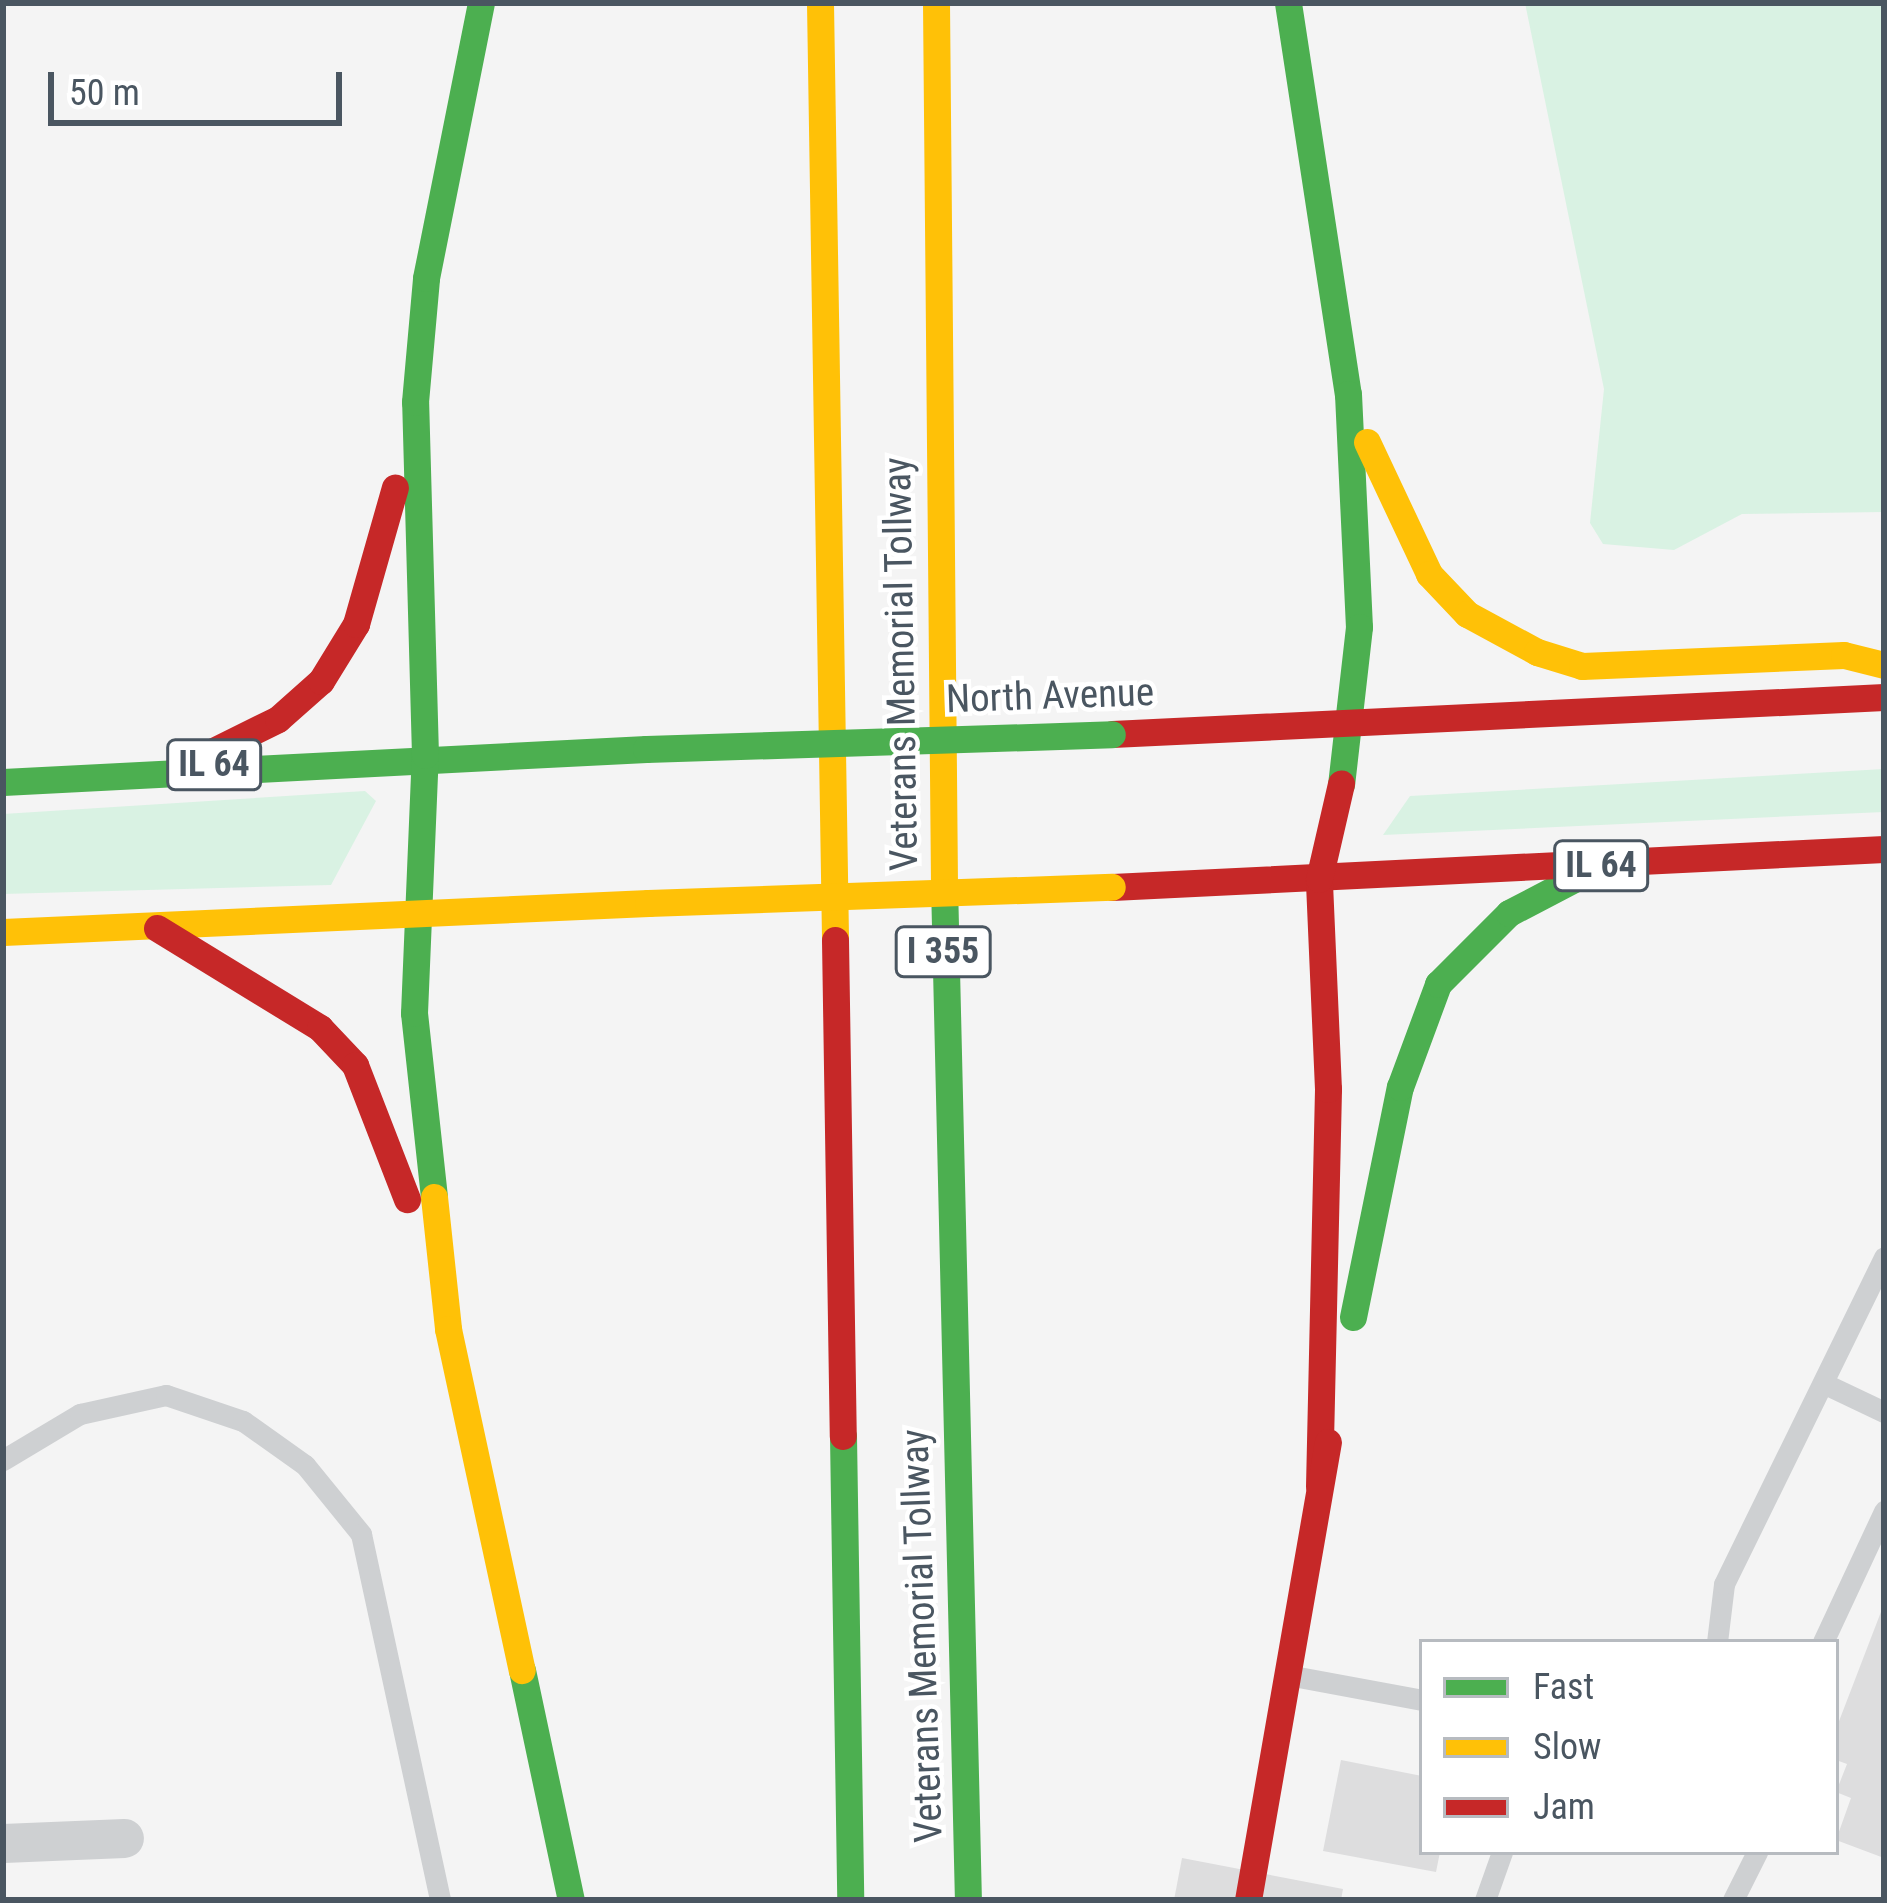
<!DOCTYPE html>
<style>
body{margin:0}
#map{position:relative;width:1887px;height:1903px;overflow:hidden;background:#f4f4f4;font-family:"Roboto Condensed",sans-serif}
div>[style]{position:absolute}
.green>*{inset:0;background:#d9f2e3}
.building>*{inset:0;background:#ddddde}
.lane>*{height:21px;margin:-10.5px;padding:0 10.5px;transform-origin:10.5px;border-radius:10.5px;background:#ced0d2}
.street>*{height:39px;margin:-19.5px;padding:0 19.5px;transform-origin:19.5px;border-radius:19.5px;background:#ced0d2}
.fast>*{height:27px;margin:-13.5px;padding:0 13.5px;transform-origin:13.5px;border-radius:13.5px;background:#4caf50}
.slow>*{height:27px;margin:-13.5px;padding:0 13.5px;transform-origin:13.5px;border-radius:13.5px;background:#ffc107}
.jam>*{height:27px;margin:-13.5px;padding:0 13.5px;transform-origin:13.5px;border-radius:13.5px;background:#c62828}
.fast-bridge>*{height:27px;margin:-13.5px;padding:0 13.5px;transform-origin:13.5px;border-radius:13.5px;background:#4caf50}
.slow-bridge>*{height:27px;margin:-13.5px;padding:0 13.5px;transform-origin:13.5px;border-radius:13.5px;background:#ffc107}
span{translate:-50% -50%;white-space:nowrap;text-align:center;line-height:1.15;-webkit-text-stroke:9px #fff;paint-order:stroke}
.shield-label span{padding:3px 9px;background:#fff;border:3px solid;border-radius:9px;-webkit-text-stroke-width:0}
.shield-label{font-size:36px;color:#4a5661;font-weight:700}
.street-label{font-size:39px;color:#4a5661}
.frame{position:absolute;inset:0;border:6px solid #4a5661;pointer-events:none}
.legend{position:absolute;left:1419px;top:1639px;width:420px;height:216px;box-sizing:border-box;background:#fff;border:3px solid #b7bbc0;margin:0;padding:15px 21px;list-style:none;font-size:36px;color:#4a5661}
.legend li{display:flex;align-items:center;gap:24px;height:60px}
.legend b{width:60px;border:3px solid #b7bbc0}
.scale{position:absolute;left:48px;top:72px;width:294px;height:54px;box-sizing:border-box;border:6px solid #4a5661;border-top:0;padding-left:15px;font-size:36px;line-height:42px;white-space:nowrap;color:#4a5661;-webkit-text-stroke:9px #fff;paint-order:stroke}
</style>
<div id="map">
<div class="green">
<div style="clip-path:polygon(1525px 3px,1884px 3px,1884px 512px,1742px 514px,1674px 550px,1603px 544px,1590px 523px,1604px 389px)"></div>
<div style="clip-path:polygon(1884px 769px,1884px 812px,1383px 835px,1410px 796px)"></div>
<div style="clip-path:polygon(365px 791px,376px 801px,331px 885px,3px 894px,3px 814px)"></div>
</div>
<div class="building">
<div style="clip-path:polygon(1884px 1604px,1884px 1858px,1836px 1840px,1851px 1798px,1836px 1792px,1847px 1764px,1836px 1760px,1836px 1729px)"></div>
<div style="clip-path:polygon(1341px 1760px,1422px 1776px,1422px 1852px,1440px 1852px,1436px 1872px,1323px 1851px)"></div>
<div style="clip-path:polygon(1182px 1858px,1343px 1889px,1341px 1900px,1174px 1900px)"></div>
</div>
<div class="lane">
<div style="left:1823px;top:1383px;width:68px;rotate:25.4deg"></div>
<div style="left:3px;top:1460px;width:90px;rotate:-30.9deg"></div>
<div style="left:80px;top:1414px;width:88px;rotate:-12.5deg"></div>
<div style="left:166px;top:1395px;width:81px;rotate:18.7deg"></div>
<div style="left:243px;top:1421px;width:76px;rotate:35.4deg"></div>
<div style="left:305px;top:1465px;width:89px;rotate:50.9deg"></div>
<div style="left:361px;top:1534px;width:374px;rotate:77.8deg"></div>
<div style="left:1717px;top:1642px;width:58px;rotate:-83.1deg"></div>
<div style="left:1724px;top:1584px;width:364px;rotate:-63.9deg"></div>
<div style="left:1823px;top:1642px;width:145px;rotate:-65deg"></div>
<div style="left:1293px;top:1676px;width:131px;rotate:10.5deg"></div>
<div style="left:1485px;top:1900px;width:51px;rotate:-70.5deg"></div>
<div style="left:1733px;top:1900px;width:54px;rotate:-63.4deg"></div>
</div>
<div class="street">
<div style="left:3px;top:1843px;width:121px;rotate:-2.4deg"></div>
</div>
<div class="fast">
<div style="left:1288px;top:3px;width:396px;rotate:81.3deg"></div>
<div style="left:1348px;top:394px;width:233px;rotate:87.3deg"></div>
<div style="left:1359px;top:627px;width:158px;rotate:96.5deg"></div>
<div style="left:3px;top:782px;width:644px;rotate:-2.94deg"></div>
<div style="left:944px;top:884px;width:1016px;rotate:88.65deg"></div>
<div style="left:434px;top:1197px;width:185px;rotate:-96.2deg"></div>
<div style="left:414px;top:1013px;width:258px;rotate:-87.6deg"></div>
<div style="left:425px;top:755px;width:353px;rotate:-91.6deg"></div>
<div style="left:415px;top:402px;width:124px;rotate:-84.9deg"></div>
<div style="left:426px;top:278px;width:280px;rotate:-78.7deg"></div>
<div style="left:1353px;top:1317px;width:235px;rotate:-78.5deg"></div>
<div style="left:1400px;top:1087px;width:110px;rotate:-69.7deg"></div>
<div style="left:1438px;top:984px;width:100px;rotate:-45deg"></div>
<div style="left:1509px;top:913px;width:102px;rotate:-27.6deg"></div>
<div style="left:843px;top:1436px;width:464px;rotate:89.1deg"></div>
<div style="left:522px;top:1670px;width:235px;rotate:78deg"></div>
</div>
<div class="slow">
<div style="left:820px;top:3px;width:937px;rotate:89.08deg"></div>
<div style="left:936px;top:3px;width:881px;rotate:89.48deg"></div>
<div style="left:1367px;top:442px;width:146px;rotate:64.8deg"></div>
<div style="left:1429px;top:574px;width:55px;rotate:46.5deg"></div>
<div style="left:1467px;top:614px;width:80px;rotate:28.5deg"></div>
<div style="left:1537px;top:652px;width:47px;rotate:17.3deg"></div>
<div style="left:1582px;top:666px;width:262px;rotate:-2.4deg"></div>
<div style="left:1844px;top:655px;width:41px;rotate:14deg"></div>
<div style="left:3px;top:932px;width:646px;rotate:-2.57deg"></div>
<div style="left:434px;top:1197px;width:133px;rotate:83.9deg"></div>
<div style="left:448px;top:1329px;width:349px;rotate:77.8deg"></div>
</div>
<div class="jam">
<div style="left:1112px;top:734px;width:773px;rotate:-2.74deg"></div>
<div style="left:183px;top:766px;width:106px;rotate:-26.3deg"></div>
<div style="left:278px;top:719px;width:57px;rotate:-41.5deg"></div>
<div style="left:321px;top:681px;width:67px;rotate:-58.4deg"></div>
<div style="left:356px;top:624px;width:142px;rotate:-74.1deg"></div>
<div style="left:1112px;top:887px;width:773px;rotate:-2.82deg"></div>
<div style="left:157px;top:928px;width:191px;rotate:31.5deg"></div>
<div style="left:320px;top:1028px;width:51px;rotate:46.6deg"></div>
<div style="left:355px;top:1065px;width:144px;rotate:68.8deg"></div>
<div style="left:835px;top:940px;width:496px;rotate:89.1deg"></div>
<div style="left:1319px;top:1486px;width:397px;rotate:-88.7deg"></div>
<div style="left:1328px;top:1089px;width:210px;rotate:-92.5deg"></div>
<div style="left:1319px;top:879px;width:98px;rotate:-77deg"></div>
<div style="left:1248px;top:1900px;width:465px;rotate:-80.1deg"></div>
</div>
<div class="fast-bridge">
<div style="left:646px;top:749px;width:466px;rotate:-1.8deg"></div>
</div>
<div class="slow-bridge">
<div style="left:648px;top:903px;width:464px;rotate:-2deg"></div>
</div>
<div class="shield-label">
<span style="left:214px;top:765px">IL 64</span>
<span style="left:1601px;top:866px">IL 64</span>
<span style="left:943px;top:952px">I 355</span>
</div>
<div class="street-label">
<span style="left:901px;top:664px;rotate:-91deg">Veterans Memorial Tollway</span>
<span style="left:1050px;top:696px;rotate:-2deg">North Avenue</span>
<span style="left:922px;top:1636px;rotate:-92deg">Veterans Memorial Tollway</span>
</div>
<div class="frame"></div>
<ul class="legend">
<li><b style="height:15px;background:#4caf50"></b>Fast</li>
<li><b style="height:15px;background:#ffc107"></b>Slow</li>
<li><b style="height:15px;background:#c62828"></b>Jam</li>
</ul>
<div class="scale">50 m</div>
</div>
